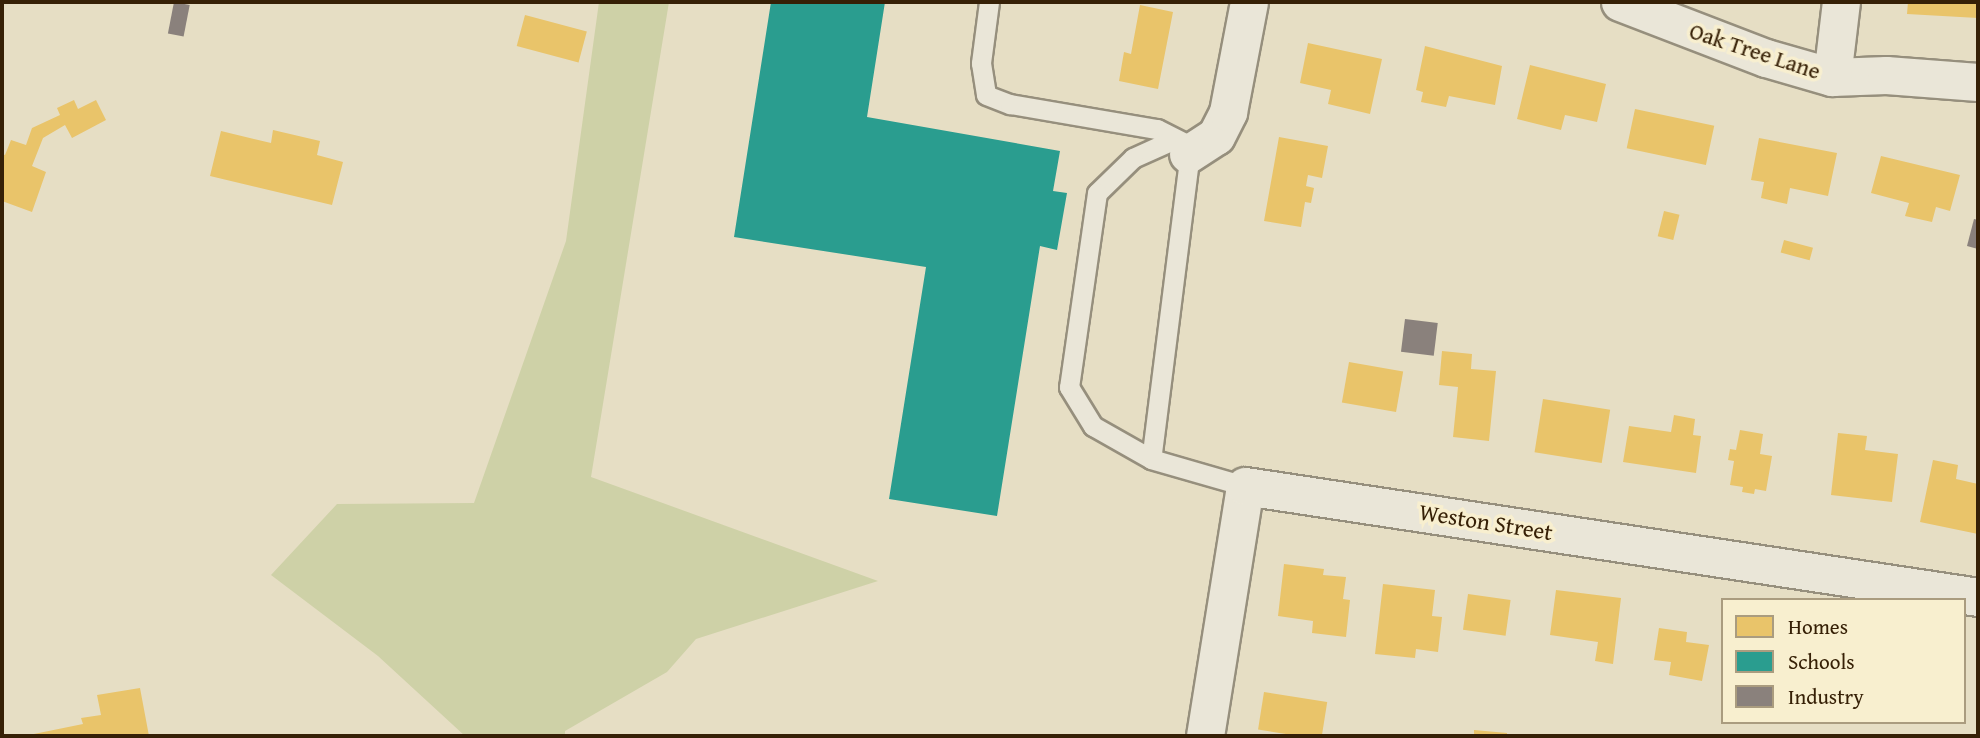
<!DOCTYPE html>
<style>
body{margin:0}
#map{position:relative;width:1980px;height:738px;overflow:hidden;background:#e6dec4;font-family:"Gentium Book Plus",serif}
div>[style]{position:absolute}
.green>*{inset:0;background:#ced1a7}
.homes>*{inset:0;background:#e9c46a;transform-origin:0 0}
.schools>*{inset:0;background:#2a9d8f}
.industry>*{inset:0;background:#8a817c;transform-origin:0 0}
.roads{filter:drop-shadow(2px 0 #968f7d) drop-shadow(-2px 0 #968f7d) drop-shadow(0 2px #968f7d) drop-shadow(0 -2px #968f7d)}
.service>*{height:19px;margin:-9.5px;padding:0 9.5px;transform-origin:9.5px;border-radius:9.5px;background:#eae6d8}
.minor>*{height:37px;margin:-18.5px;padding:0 18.5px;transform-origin:18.5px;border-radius:18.5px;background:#eae6d8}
span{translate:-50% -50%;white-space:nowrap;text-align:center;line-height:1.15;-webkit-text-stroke:7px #f8efcf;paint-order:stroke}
.street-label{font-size:23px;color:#362006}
.frame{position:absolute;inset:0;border:4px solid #362006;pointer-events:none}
.legend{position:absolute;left:1721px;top:598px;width:245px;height:126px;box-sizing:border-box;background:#f8efcf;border:2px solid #aa9c7f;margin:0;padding:9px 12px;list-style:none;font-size:21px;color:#362006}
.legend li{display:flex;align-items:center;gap:14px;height:35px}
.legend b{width:35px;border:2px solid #aa9c7f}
</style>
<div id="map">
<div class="green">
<div style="clip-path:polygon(599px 2px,669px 2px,591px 477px,878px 581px,696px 639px,667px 672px,565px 731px,565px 736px,465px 736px,378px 656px,271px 575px,337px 504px,474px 503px,566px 241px)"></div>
</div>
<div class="homes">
<div style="clip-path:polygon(1908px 2px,1978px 2px,1978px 18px,1907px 14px)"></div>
<div style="clip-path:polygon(1140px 5px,1173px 12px,1158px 89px,1119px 81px,1124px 52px,1131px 54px)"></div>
<div style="left:525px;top:15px;width:64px;height:32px;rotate:15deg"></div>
<div style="clip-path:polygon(1308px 43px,1382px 59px,1370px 114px,1328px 104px,1331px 90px,1300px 83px)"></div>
<div style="clip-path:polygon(1425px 46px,1502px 66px,1495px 105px,1449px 96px,1446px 107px,1421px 102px,1423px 92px,1416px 90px)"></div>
<div style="clip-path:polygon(1530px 65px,1606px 84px,1597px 122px,1565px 115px,1561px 130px,1517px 119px)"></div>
<div style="clip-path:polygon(74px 100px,78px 109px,96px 100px,106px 120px,72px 138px,65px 125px,43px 138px,32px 166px,46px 172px,32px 212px,2px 201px,2px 154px,5px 155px,11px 140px,26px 145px,32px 128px,60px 115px,57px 108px)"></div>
<div style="left:1635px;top:109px;width:81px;height:40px;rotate:12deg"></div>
<div style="clip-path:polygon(273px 130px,320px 141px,317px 155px,343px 162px,332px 205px,210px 176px,221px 131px,271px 143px)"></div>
<div style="clip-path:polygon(1279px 137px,1328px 146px,1322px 178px,1308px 175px,1306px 186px,1314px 188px,1311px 203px,1305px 202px,1301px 227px,1264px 221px)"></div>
<div style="clip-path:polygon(1759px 138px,1837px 153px,1828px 196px,1790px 188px,1787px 204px,1761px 198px,1764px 182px,1751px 180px)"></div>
<div style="clip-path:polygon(1881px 156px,1960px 175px,1950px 211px,1936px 207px,1932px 222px,1905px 216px,1909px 203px,1871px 193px)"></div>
<div style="left:1664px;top:211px;width:16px;height:26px;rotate:14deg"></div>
<div style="left:1784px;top:240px;width:30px;height:13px;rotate:15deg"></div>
<div style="clip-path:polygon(1442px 351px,1472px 354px,1471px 369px,1496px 371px,1489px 441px,1453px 437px,1458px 387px,1439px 385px)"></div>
<div style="left:1349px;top:362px;width:55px;height:41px;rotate:10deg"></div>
<div style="left:1543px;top:399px;width:68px;height:54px;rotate:9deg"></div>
<div style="clip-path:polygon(1674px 415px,1695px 419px,1693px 435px,1701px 436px,1696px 473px,1623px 462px,1629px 426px,1671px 432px)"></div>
<div style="clip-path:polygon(1740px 430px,1763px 434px,1760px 454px,1772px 456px,1766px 491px,1755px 489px,1754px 494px,1742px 492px,1743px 487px,1730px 485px,1734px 461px,1728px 460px,1730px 449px,1736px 450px)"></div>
<div style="clip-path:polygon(1838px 433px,1867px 436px,1865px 450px,1898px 454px,1892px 502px,1831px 495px)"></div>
<div style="clip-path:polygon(1933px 460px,1958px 465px,1956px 479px,1978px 484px,1978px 534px,1920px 522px)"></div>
<div style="clip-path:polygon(1284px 564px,1324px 569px,1323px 575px,1346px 577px,1343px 599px,1350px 600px,1346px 637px,1312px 633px,1313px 621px,1278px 616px)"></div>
<div style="clip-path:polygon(1383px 584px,1435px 590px,1432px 616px,1442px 617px,1438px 652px,1416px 649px,1415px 658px,1375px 654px)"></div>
<div style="clip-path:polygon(1556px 590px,1621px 598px,1613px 664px,1595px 661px,1598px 642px,1550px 635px)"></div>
<div style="left:1468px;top:594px;width:43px;height:36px;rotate:8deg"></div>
<div style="clip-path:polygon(1659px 628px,1687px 632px,1686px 642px,1709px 645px,1702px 681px,1669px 675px,1671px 662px,1654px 660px)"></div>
<div style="clip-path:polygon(140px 688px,149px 736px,24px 736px,83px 724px,81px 718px,101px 715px,97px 695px)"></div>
<div style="left:1264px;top:692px;width:64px;height:38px;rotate:9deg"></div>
<div style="clip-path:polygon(1474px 730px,1507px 733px,1507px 736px,1474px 736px)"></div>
</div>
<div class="schools">
<div style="clip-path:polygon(771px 2px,885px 2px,867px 117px,1060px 151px,1053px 191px,1067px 193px,1057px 250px,1040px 246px,997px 516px,889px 499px,926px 267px,734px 237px)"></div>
</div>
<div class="industry">
<div style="left:174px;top:2px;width:16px;height:32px;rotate:11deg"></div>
<div style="clip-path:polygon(1974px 219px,1978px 220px,1978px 249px,1967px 246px)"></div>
<div style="left:1405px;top:319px;width:33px;height:33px;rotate:7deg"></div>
</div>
<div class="roads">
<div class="service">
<div style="left:989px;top:2px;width:62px;rotate:97.5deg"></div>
<div style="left:981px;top:63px;width:32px;rotate:81deg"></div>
<div style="left:986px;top:95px;width:26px;rotate:21deg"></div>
<div style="left:1010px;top:104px;width:149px;rotate:9.7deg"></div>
<div style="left:1157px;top:129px;width:31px;rotate:27deg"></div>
<div style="left:1185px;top:143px;width:17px;rotate:77deg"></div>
<div style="left:1189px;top:160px;width:301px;rotate:97.2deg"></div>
<div style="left:1175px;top:139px;width:46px;rotate:155.7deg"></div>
<div style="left:1133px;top:158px;width:50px;rotate:135.8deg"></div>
<div style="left:1097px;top:193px;width:196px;rotate:98.2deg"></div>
<div style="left:1069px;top:387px;width:46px;rotate:58.4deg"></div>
<div style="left:1093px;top:426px;width:67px;rotate:29.6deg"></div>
<div style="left:1151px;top:459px;width:98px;rotate:16deg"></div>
</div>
<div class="minor">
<div style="left:1620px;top:2px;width:156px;rotate:21deg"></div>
<div style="left:1766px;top:58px;width:69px;rotate:16.1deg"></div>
<div style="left:1832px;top:77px;width:54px;rotate:-2.1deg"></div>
<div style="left:1886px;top:75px;width:92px;rotate:4.4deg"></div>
<div style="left:1832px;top:77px;width:76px;rotate:-83.2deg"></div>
<div style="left:1188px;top:154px;width:33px;rotate:-33deg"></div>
<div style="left:1216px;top:136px;width:27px;rotate:-63deg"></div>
<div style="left:1228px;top:112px;width:112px;rotate:-79.2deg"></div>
<div style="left:1205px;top:736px;width:253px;rotate:-80.9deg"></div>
<div style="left:1245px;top:486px;width:741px;rotate:8.61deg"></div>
</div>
</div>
<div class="street-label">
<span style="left:1755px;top:51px;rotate:18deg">Oak Tree Lane</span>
<span style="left:1486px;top:522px;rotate:9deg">Weston Street</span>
</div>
<div class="frame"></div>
<ul class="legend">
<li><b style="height:19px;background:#e9c46a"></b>Homes</li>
<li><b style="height:19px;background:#2a9d8f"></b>Schools</li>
<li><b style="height:19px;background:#8a817c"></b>Industry</li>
</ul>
</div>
